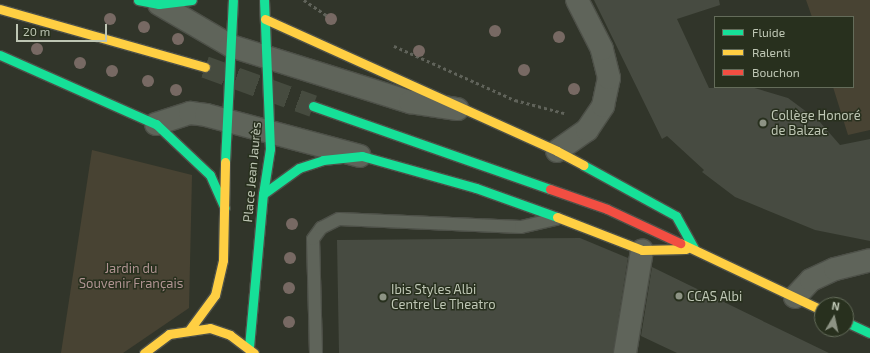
<!DOCTYPE html>
<meta charset="utf-8">
<style>
body{margin:0}
#map{position:relative;width:870px;height:353px;overflow:hidden;background:#31352a;font-family:"Exo 2",sans-serif}
div>[style]{position:absolute}
.green>*{inset:0;background:#484333}
.building>*{inset:0;background:#474b41}
.secondary-tunnel>*{height:22px;margin-top:-11px;transform-origin:0;background:repeating-linear-gradient(90deg,#464b3f 0 22px,transparent 0 33px)}
.path>*{height:2.5px;margin-top:-1.25px;transform-origin:0;background:repeating-linear-gradient(90deg,#60635a 0 3px,transparent 0 6px)}
.roads{filter:drop-shadow(1px 0 #4d5048) drop-shadow(-1px 0 #4d5048) drop-shadow(0 1px #4d5048) drop-shadow(0 -1px #4d5048)}
.lane>*{height:12px;margin:-6px;padding:0 6px;transform-origin:6px;border-radius:6px;background:#5f645a}
.street>*{height:22px;margin:-11px;padding:0 11px;transform-origin:11px;border-radius:11px;background:#5f645a}
.fast>*{height:9px;margin:-4.5px;padding:0 4.5px;transform-origin:4.5px;border-radius:4.5px;background:#16e098}
.slow>*{height:9px;margin:-4.5px;padding:0 4.5px;transform-origin:4.5px;border-radius:4.5px;background:#ffcf43}
.jam>*{height:9px;margin:-4.5px;padding:0 4.5px;transform-origin:4.5px;border-radius:4.5px;background:#f24e42}
.trees>*{width:12px;height:12px;margin:-6px;border-radius:50%;background:#776963}
.dots>*{width:11px;height:11px;translate:-50% -50%;box-sizing:border-box;border:2px solid #28301e;border-radius:50%}
span{translate:-50% -50%;white-space:nowrap;text-align:center;line-height:1.15;-webkit-text-stroke:3px #28301e;paint-order:stroke}
.poi-label{font-size:13px;color:#bec6b4}
.left{translate:0 -50%;text-align:left}
.street-label{font-size:13px;color:#bec6b4}
.park-label{font-size:13px;color:#b09492}
.legend{position:absolute;left:714px;top:16px;width:140px;height:72px;box-sizing:border-box;background:#28301e;border:1px solid #646c5a;margin:0;padding:5px 7px;list-style:none;font-size:12px;color:#bec6b4}
.legend li{display:flex;align-items:center;gap:8px;height:20px}
.legend b{width:20px;border:1px solid #646c5a}
.north{position:absolute;left:814px;top:297px;width:40px;height:40px;box-sizing:border-box;background:#28301e;border:1px solid #646c5a;border-radius:50%;rotate:9deg;font-size:11px;font-weight:700;line-height:16px;text-align:center;color:#bec6b4}
.north::after{content:'';display:block;margin:auto;width:14px;height:18px;background:#8d9384;clip-path:polygon(50% 0,100% 100%,50% 72%,0 100%)}
.scale{position:absolute;left:16px;top:24px;width:91px;height:18px;box-sizing:border-box;border:2px solid #bec6b4;border-top:0;padding-left:5px;font-size:12px;line-height:14px;white-space:nowrap;color:#bec6b4;-webkit-text-stroke:3px #28301e;paint-order:stroke}
</style>
<div id="map">
<div class="green">
<div style="clip-path:polygon(806px 0,870px 0,870px 130px,848px 135px,833px 87px,853px 87px,853px 17px,812px 17px)"></div>
<div style="clip-path:polygon(92px 150px,192px 175px,189px 308px,123px 353px,61px 353px)"></div>
</div>
<div class="building">
<div style="clip-path:polygon(594px 0,719px 0,720px 5px,677px 19px,709px 88px,751px 87px,788px 98px,819px 121px,840px 145px,870px 139px,870px 241px,815px 230px,735px 197px,702px 172px,704px 170px,667px 136px,662px 139px)"></div>
<div style="clip-path:polygon(580px 238px,628px 258px,613px 353px,339px 353px,337px 240px)"></div>
<div style="clip-path:polygon(652px 267px,773px 326px,829px 353px,677px 353px,641px 336px)"></div>
</div>
<div class="secondary-tunnel">
<div style="left:205px;top:67px;width:115px;rotate:19.9deg"></div>
</div>
<div class="path">
<div style="left:304px;top:0;width:29px;rotate:34deg"></div>
<div style="left:394px;top:46px;width:133px;rotate:24.1deg"></div>
<div style="left:515px;top:100px;width:51px;rotate:14.9deg"></div>
</div>
<div class="roads">
<div class="lane">
<div style="left:316px;top:353px;width:114px;rotate:-91.5deg"></div>
<div style="left:313px;top:239px;width:14px;rotate:-54deg"></div>
<div style="left:321px;top:228px;width:20px;rotate:-27deg"></div>
<div style="left:339px;top:219px;width:182px;rotate:2.5deg"></div>
<div style="left:521px;top:227px;width:37px;rotate:-13deg"></div>
</div>
<div class="street">
<div style="left:159px;top:4px;width:83px;rotate:30.3deg"></div>
<div style="left:231px;top:46px;width:188px;rotate:17.4deg"></div>
<div style="left:410px;top:102px;width:48px;rotate:8.5deg"></div>
<div style="left:156px;top:124px;width:36px;rotate:-18deg"></div>
<div style="left:190px;top:113px;width:16px;rotate:7deg"></div>
<div style="left:206px;top:115px;width:159px;rotate:14.9deg"></div>
<div style="left:557px;top:151px;width:37px;rotate:-35deg"></div>
<div style="left:587px;top:130px;width:29px;rotate:-56deg"></div>
<div style="left:603px;top:106px;width:29px;rotate:-78deg"></div>
<div style="left:609px;top:78px;width:30px;rotate:-104deg"></div>
<div style="left:602px;top:49px;width:55px;rotate:-117deg"></div>
<div style="left:795px;top:297px;width:23px;rotate:-47deg"></div>
<div style="left:811px;top:280px;width:26px;rotate:-25deg"></div>
<div style="left:835px;top:269px;width:36px;rotate:-14deg"></div>
<div style="left:625px;top:353px;width:104px;rotate:-80.6deg"></div>
</div>
<div class="fast">
<div style="left:138px;top:0;width:21px;rotate:11deg"></div>
<div style="left:159px;top:4px;width:33px;rotate:-7deg"></div>
<div style="left:0;top:55px;width:171px;rotate:23.9deg"></div>
<div style="left:156px;top:124px;width:74px;rotate:43.4deg"></div>
<div style="left:210px;top:175px;width:36px;rotate:66deg"></div>
<div style="left:313px;top:106px;width:251px;rotate:19.3deg"></div>
<div style="left:225px;top:162px;width:162px;rotate:-87.2deg"></div>
<div style="left:583px;top:165px;width:106px;rotate:28.7deg"></div>
<div style="left:676px;top:216px;width:38px;rotate:61deg"></div>
<div style="left:263px;top:194px;width:44px;rotate:-35.8deg"></div>
<div style="left:299px;top:168px;width:25px;rotate:-18deg"></div>
<div style="left:323px;top:160px;width:39px;rotate:-6deg"></div>
<div style="left:362px;top:156px;width:118px;rotate:15.7deg"></div>
<div style="left:476px;top:188px;width:86px;rotate:19.7deg"></div>
<div style="left:846px;top:322px;width:26px;rotate:25deg"></div>
<div style="left:249px;top:347px;width:154px;rotate:-84.8deg"></div>
<div style="left:263px;top:194px;width:46px;rotate:-81.2deg"></div>
<div style="left:270px;top:149px;width:149px;rotate:-92.3deg"></div>
</div>
<div class="slow">
<div style="left:0;top:9px;width:213px;rotate:15.8deg"></div>
<div style="left:265px;top:19px;width:320px;rotate:24.3deg"></div>
<div style="left:557px;top:151px;width:30px;rotate:28deg"></div>
<div style="left:557px;top:217px;width:91px;rotate:21.2deg"></div>
<div style="left:642px;top:250px;width:44px;rotate:-1.3deg"></div>
<div style="left:680px;top:243px;width:157px;rotate:25.3deg"></div>
<div style="left:190px;top:329px;width:42px;rotate:-53.7deg"></div>
<div style="left:215px;top:295px;width:36px;rotate:-77deg"></div>
<div style="left:223px;top:260px;width:98px;rotate:-88.8deg"></div>
<div style="left:144px;top:353px;width:31px;rotate:-37deg"></div>
<div style="left:169px;top:334px;width:41px;rotate:-8.3deg"></div>
<div style="left:210px;top:328px;width:21px;rotate:19deg"></div>
<div style="left:230px;top:335px;width:30px;rotate:37deg"></div>
</div>
<div class="jam">
<div style="left:550px;top:189px;width:60px;rotate:19.3deg"></div>
<div style="left:607px;top:209px;width:81px;rotate:25deg"></div>
</div>
</div>
<div class="trees">
<div style="left:110px;top:19px"></div>
<div style="left:331px;top:19px"></div>
<div style="left:144px;top:27px"></div>
<div style="left:495px;top:31px"></div>
<div style="left:559px;top:37px"></div>
<div style="left:178px;top:39px"></div>
<div style="left:37px;top:49px"></div>
<div style="left:419px;top:51px"></div>
<div style="left:80px;top:63px"></div>
<div style="left:524px;top:70px"></div>
<div style="left:112px;top:71px"></div>
<div style="left:148px;top:81px"></div>
<div style="left:574px;top:89px"></div>
<div style="left:176px;top:90px"></div>
<div style="left:292px;top:224px"></div>
<div style="left:290px;top:258px"></div>
<div style="left:289px;top:288px"></div>
<div style="left:289px;top:322px"></div>
</div>
<div class="dots">
<div style="left:763px;top:123px;background:#8d9384"></div>
<div style="left:679px;top:296px;background:#8d9384"></div>
<div style="left:383px;top:297px;background:#8d9384"></div>
</div>
<div class="poi-label">
<span class="left" style="left:771px;top:123px">Collège Honoré<br>de Balzac</span>
<span class="left" style="left:391px;top:297px">Ibis Styles Albi<br>Centre Le Theatro</span>
<span class="left" style="left:687px;top:296px">CCAS Albi</span>
</div>
<div class="street-label">
<span style="left:252px;top:172px;rotate:-85deg">Place Jean Jaurès</span>
</div>
<div class="park-label">
<span style="left:131px;top:276px">Jardin du<br>Souvenir Français</span>
</div>
<ul class="legend">
<li><b style="height:5px;background:#16e098"></b>Fluide</li>
<li><b style="height:5px;background:#ffcf43"></b>Ralenti</li>
<li><b style="height:5px;background:#f24e42"></b>Bouchon</li>
</ul>
<div class="north">N</div>
<div class="scale">20 m</div>
</div>
